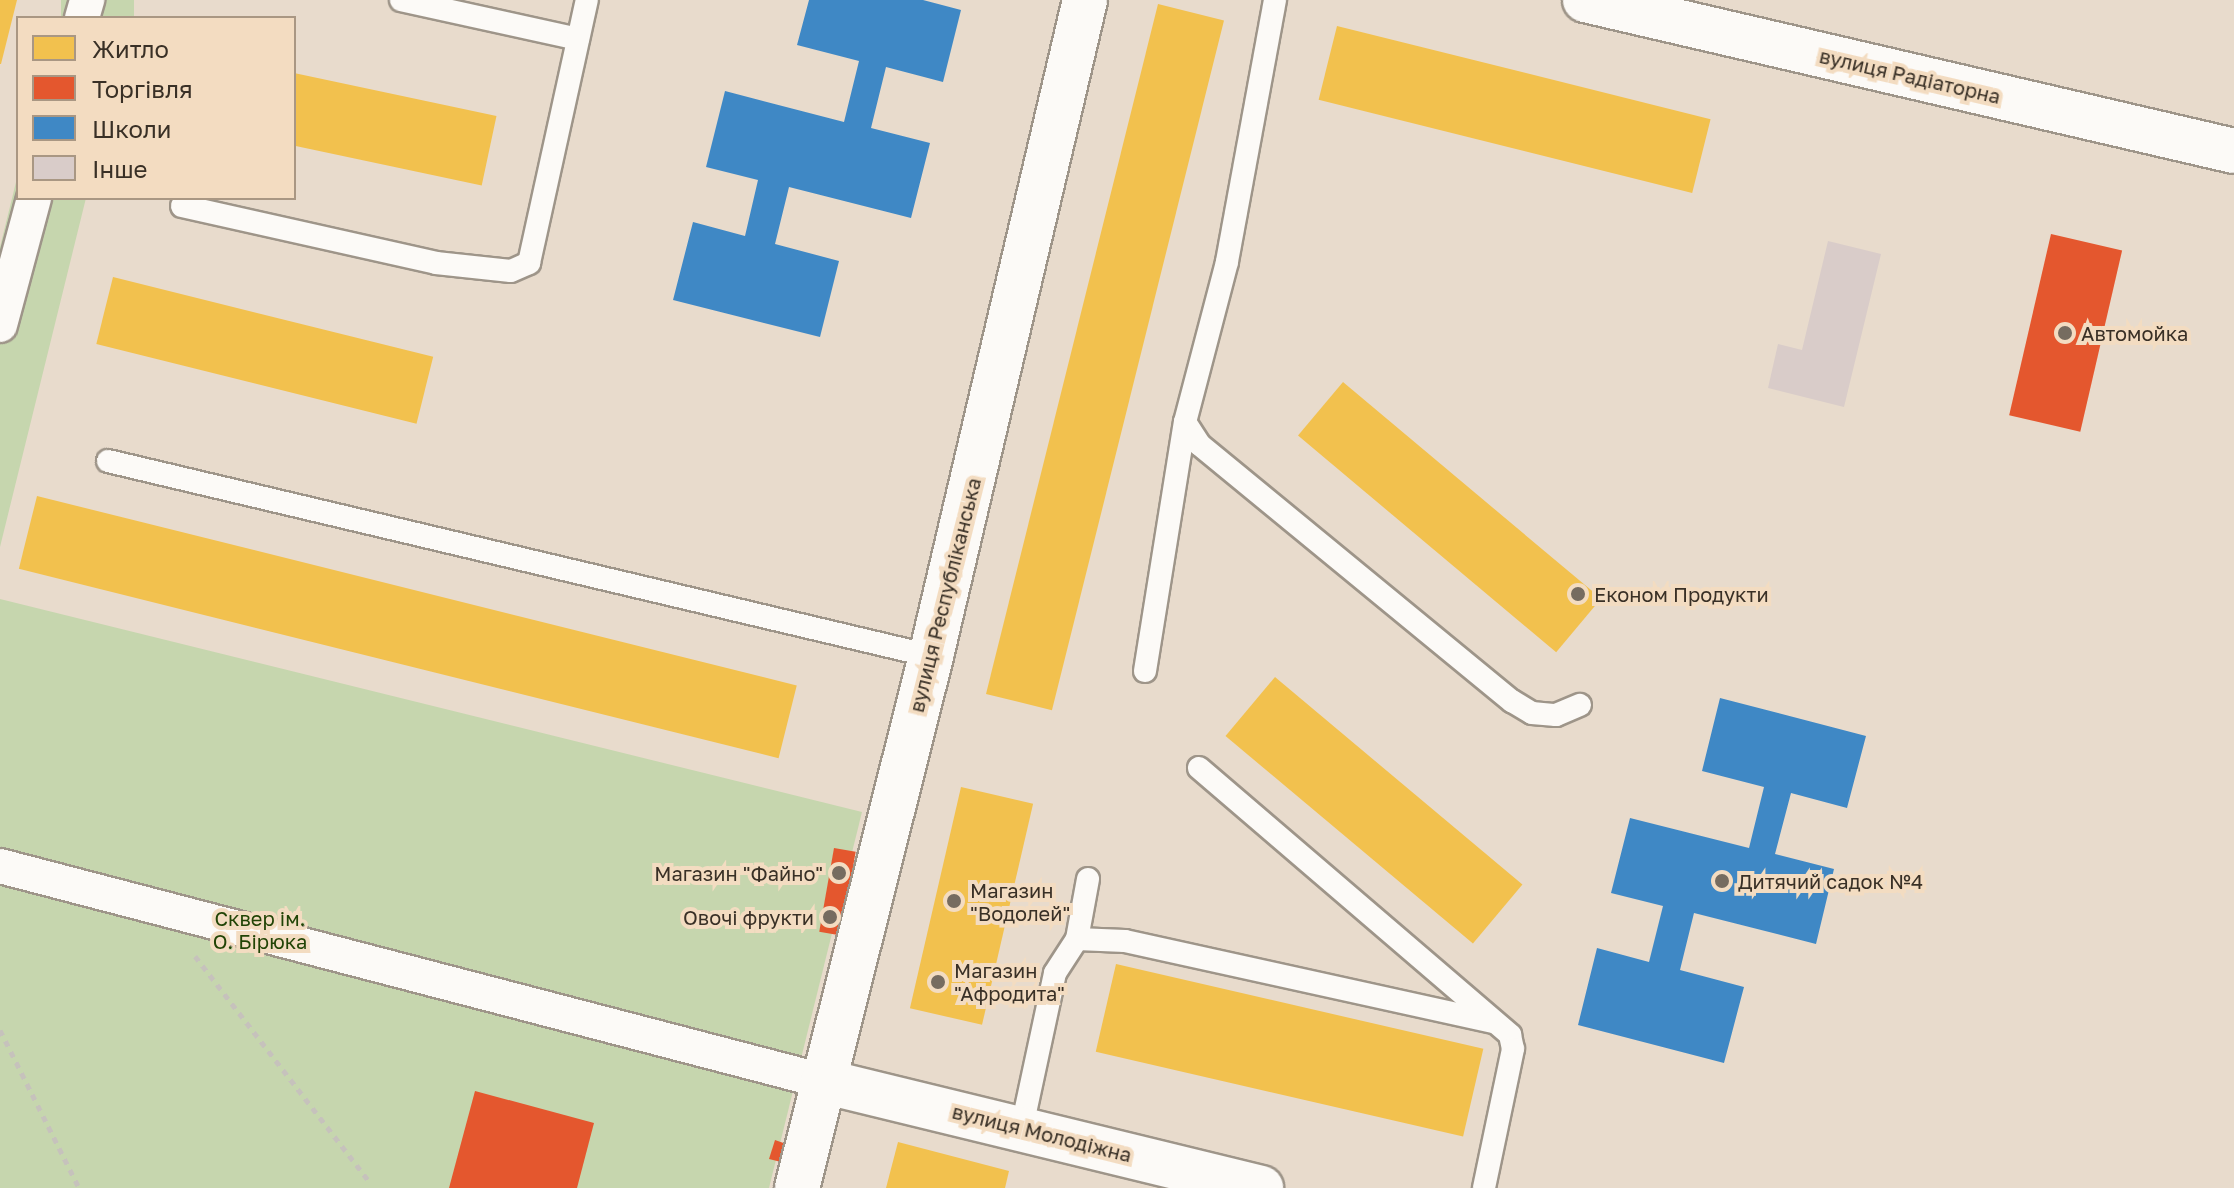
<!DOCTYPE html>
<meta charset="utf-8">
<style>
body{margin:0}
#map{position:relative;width:2234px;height:1188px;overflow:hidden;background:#e8dbcc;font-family:"Golos Text",sans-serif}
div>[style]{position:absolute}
.green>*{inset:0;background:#c6d6ae;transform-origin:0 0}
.homes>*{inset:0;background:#f2c14e;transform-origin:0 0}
.shops>*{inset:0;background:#e4572e;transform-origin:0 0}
.schools>*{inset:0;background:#3f88c5}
.building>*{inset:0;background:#d9ccc9}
.path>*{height:5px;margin-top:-2.5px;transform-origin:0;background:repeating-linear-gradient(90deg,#c6c2bc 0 6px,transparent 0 12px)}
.roads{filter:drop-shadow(2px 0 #9e9589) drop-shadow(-2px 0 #9e9589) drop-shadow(0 2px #9e9589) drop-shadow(0 -2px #9e9589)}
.service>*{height:22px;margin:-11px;padding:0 11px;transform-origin:11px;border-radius:11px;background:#fcfaf7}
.pedestrian>*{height:34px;margin:-17px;padding:0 17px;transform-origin:17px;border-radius:17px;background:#fcfaf7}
.minor>*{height:44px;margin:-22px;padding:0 22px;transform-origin:22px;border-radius:22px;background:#fcfaf7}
.dots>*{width:22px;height:22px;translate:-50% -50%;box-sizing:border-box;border:4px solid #f3dcc1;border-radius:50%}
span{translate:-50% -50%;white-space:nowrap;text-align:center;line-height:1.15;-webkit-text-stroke:8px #f3dcc1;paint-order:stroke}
.street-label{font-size:20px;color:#393026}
.poi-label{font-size:20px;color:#393026}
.left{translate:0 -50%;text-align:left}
.right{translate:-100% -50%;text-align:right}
.park-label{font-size:20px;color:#214405}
.legend{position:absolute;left:16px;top:16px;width:280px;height:184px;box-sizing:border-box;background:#f3dcc1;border:2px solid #a99783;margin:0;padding:10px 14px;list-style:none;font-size:24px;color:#393026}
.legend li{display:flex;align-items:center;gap:16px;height:40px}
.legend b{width:40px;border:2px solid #a99783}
</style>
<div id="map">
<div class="green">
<div style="left:61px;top:0;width:73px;height:19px"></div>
<div style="clip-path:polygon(18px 174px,18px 198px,86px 198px,0 547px,0 247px)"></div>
<div style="clip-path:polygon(0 599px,862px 812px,769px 1188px,0 1188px)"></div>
</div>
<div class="homes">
<div style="clip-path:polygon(0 0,17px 0,1px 64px,0 64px)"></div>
<div style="left:1158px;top:4px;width:68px;height:711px;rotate:14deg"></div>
<div style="left:1337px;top:26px;width:385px;height:76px;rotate:14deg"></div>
<div style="left:294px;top:73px;width:207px;height:71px;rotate:12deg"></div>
<div style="left:113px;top:277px;width:330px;height:69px;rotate:14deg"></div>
<div style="left:1343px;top:382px;width:337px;height:70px;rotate:40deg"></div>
<div style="left:37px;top:496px;width:783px;height:75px;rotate:14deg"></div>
<div style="left:1275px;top:677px;width:323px;height:77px;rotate:40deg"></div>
<div style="left:961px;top:787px;width:74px;height:227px;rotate:13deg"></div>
<div style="left:1116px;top:964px;width:377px;height:90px;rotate:13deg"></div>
<div style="clip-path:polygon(898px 1142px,1009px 1171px,1005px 1188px,886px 1188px)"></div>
</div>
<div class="shops">
<div style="left:2051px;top:234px;width:73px;height:186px;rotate:13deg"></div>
<div style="left:834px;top:848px;width:22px;height:85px;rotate:10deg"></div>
<div style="clip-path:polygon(475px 1091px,594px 1123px,577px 1188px,449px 1188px)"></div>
<div style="clip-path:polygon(775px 1140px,789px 1145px,785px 1163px,769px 1159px)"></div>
</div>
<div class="schools">
<div style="clip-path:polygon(809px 0,923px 0,961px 10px,943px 82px,886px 67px,871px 128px,930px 143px,911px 218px,789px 187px,775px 244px,839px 261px,820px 337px,673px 300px,693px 222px,745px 236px,758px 180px,706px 167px,725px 91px,844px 122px,859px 61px,797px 45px)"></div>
<div style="clip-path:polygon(1720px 698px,1866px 736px,1847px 808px,1791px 793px,1775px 854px,1834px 869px,1816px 944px,1694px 913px,1680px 970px,1744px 987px,1724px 1063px,1578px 1025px,1597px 948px,1649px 962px,1663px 906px,1611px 893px,1630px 818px,1749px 848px,1764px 787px,1702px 771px)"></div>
</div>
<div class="building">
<div style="clip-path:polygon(1828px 241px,1881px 254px,1844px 407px,1768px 388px,1778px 344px,1802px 350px)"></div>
</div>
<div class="path">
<div style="left:195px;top:956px;width:283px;rotate:52.3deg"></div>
<div style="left:0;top:1030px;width:177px;rotate:63.4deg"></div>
</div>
<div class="roads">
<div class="service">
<div style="left:401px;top:0;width:181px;rotate:12.4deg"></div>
<div style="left:1275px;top:0;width:266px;rotate:100.4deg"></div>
<div style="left:1227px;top:262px;width:165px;rotate:104.7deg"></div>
<div style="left:1185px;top:422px;width:27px;rotate:57deg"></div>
<div style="left:1200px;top:445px;width:404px;rotate:39.4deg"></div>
<div style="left:1512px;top:701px;width:23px;rotate:31deg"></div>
<div style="left:1532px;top:713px;width:24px;rotate:5deg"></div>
<div style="left:1556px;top:715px;width:26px;rotate:-23deg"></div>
<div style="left:182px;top:206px;width:260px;rotate:12.6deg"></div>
<div style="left:436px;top:263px;width:75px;rotate:6.1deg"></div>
<div style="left:511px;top:271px;width:20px;rotate:-24deg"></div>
<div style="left:529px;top:263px;width:269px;rotate:-77.6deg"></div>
<div style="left:108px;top:461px;width:846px;rotate:13.33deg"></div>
<div style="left:1145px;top:671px;width:252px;rotate:-80.9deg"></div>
<div style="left:1199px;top:768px;width:410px;rotate:40.6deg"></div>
<div style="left:1510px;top:1035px;width:14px;rotate:78deg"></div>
<div style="left:1513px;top:1049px;width:142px;rotate:101.8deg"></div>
<div style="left:1077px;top:939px;width:48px;rotate:2.4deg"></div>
<div style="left:1125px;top:941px;width:378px;rotate:12.4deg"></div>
<div style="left:1022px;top:1127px;width:157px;rotate:-77.9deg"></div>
<div style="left:1055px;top:973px;width:40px;rotate:-57.1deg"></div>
<div style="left:1077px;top:939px;width:61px;rotate:-79.6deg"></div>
</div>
<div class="pedestrian">
<div style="left:82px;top:18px;width:19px;rotate:-74deg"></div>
<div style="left:0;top:325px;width:131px;rotate:-75deg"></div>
<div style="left:0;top:866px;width:851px;rotate:14.64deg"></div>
</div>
<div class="minor">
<div style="left:1585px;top:0;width:666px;rotate:13.1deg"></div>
<div style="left:823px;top:1081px;width:451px;rotate:13.7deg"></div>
<div style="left:797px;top:1188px;width:549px;rotate:-75.86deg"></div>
<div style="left:931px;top:656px;width:674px;rotate:-76.79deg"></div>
</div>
</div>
<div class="dots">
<div style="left:2065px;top:333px;background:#766c60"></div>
<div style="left:1578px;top:594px;background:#766c60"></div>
<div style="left:839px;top:873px;background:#766c60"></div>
<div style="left:1722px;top:881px;background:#766c60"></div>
<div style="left:954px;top:901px;background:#766c60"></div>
<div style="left:830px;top:917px;background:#766c60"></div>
<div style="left:938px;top:982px;background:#766c60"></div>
</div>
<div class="street-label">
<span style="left:1910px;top:76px;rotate:13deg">вулиця Радіаторна</span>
<span style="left:945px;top:595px;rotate:-76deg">вулиця Республіканська</span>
<span style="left:1042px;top:1133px;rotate:14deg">вулиця Молодіжна</span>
</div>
<div class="poi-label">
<span class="left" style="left:2081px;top:333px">Автомойка</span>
<span class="left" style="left:1594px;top:594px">Економ Продукти</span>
<span class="right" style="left:823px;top:873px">Магазин "Файно"</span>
<span class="left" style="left:1738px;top:881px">Дитячий садок №4</span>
<span class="left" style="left:970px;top:902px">Магазин<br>"Водолей"</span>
<span class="right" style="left:814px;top:917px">Овочі фрукти</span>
<span class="left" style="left:954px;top:982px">Магазин<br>"Афродита"</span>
</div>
<div class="park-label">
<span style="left:260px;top:930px">Сквер ім.<br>О. Бірюка</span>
</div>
<ul class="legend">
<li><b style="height:22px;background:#f2c14e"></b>Житло</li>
<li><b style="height:22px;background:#e4572e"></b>Торгівля</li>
<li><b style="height:22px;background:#3f88c5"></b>Школи</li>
<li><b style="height:22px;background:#d9ccc9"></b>Інше</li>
</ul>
</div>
